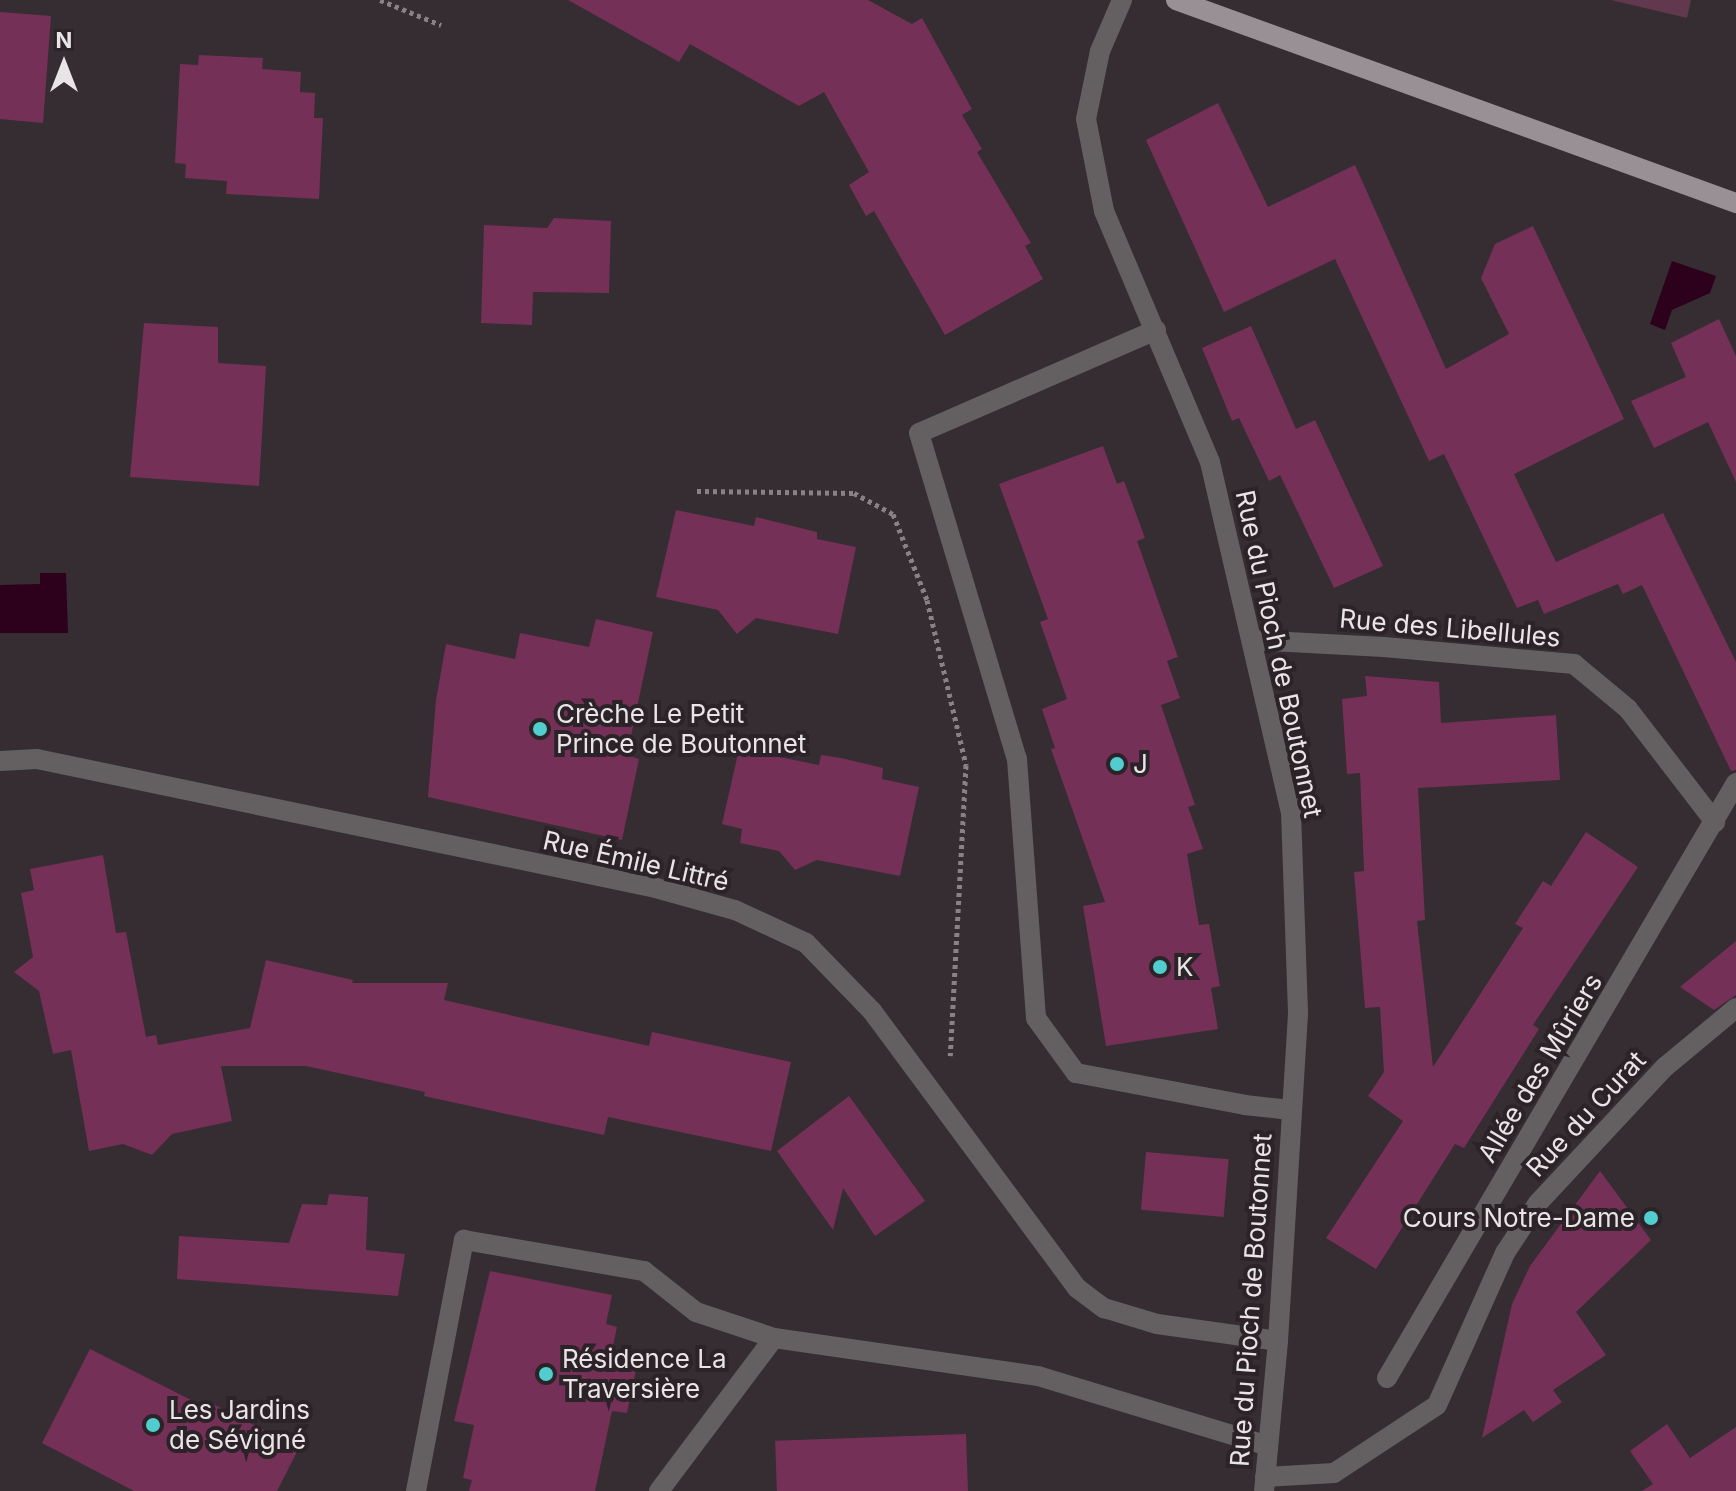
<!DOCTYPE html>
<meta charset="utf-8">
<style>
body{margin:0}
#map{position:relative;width:1736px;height:1491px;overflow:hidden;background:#352d31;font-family:Inter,sans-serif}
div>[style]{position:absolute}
.green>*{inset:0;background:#61384e}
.water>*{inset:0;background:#2d001c}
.building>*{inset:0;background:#743057;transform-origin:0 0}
.path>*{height:5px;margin-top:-2.5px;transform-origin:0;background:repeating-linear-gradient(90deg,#888285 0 4px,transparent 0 8px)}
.minor>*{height:20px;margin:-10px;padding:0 10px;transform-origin:10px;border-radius:10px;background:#646062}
.major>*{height:20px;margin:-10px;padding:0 10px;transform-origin:10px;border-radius:10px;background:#989094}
.dots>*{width:22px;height:22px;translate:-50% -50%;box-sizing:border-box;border:4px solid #2b2327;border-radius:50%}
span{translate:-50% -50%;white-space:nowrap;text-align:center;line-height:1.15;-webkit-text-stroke:8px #2b2327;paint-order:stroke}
.street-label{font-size:26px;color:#e9e4e6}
.poi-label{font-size:26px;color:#e9e4e6}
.left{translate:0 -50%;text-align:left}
.right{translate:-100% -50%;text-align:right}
.north{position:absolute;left:24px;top:24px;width:80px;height:80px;-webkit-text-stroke:6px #2b2327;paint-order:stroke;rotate:0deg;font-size:22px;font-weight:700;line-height:32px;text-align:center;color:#e9e4e6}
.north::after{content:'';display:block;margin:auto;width:28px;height:36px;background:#e9e4e6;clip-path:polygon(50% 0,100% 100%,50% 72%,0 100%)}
</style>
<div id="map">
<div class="green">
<div style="clip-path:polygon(1611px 0,1691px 0,1687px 18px)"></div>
</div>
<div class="water">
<div style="clip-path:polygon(1672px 261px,1716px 276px,1710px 293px,1672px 310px,1665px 330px,1650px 324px)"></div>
<div style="clip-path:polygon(40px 573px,66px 573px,68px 633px,0 633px,0 585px,40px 584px)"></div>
</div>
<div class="building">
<div style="clip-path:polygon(568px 0,868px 0,912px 24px,922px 18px,972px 109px,962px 115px,982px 149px,977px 152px,1031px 243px,1025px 246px,1043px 279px,945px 335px,874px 211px,866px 216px,849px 185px,869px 172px,824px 92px,799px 106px,690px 44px,679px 62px)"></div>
<div style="clip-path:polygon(0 12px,51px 16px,43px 123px,0 119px)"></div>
<div style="clip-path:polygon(199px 55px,263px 58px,262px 69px,301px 72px,300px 92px,315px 93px,314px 118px,323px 118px,319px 199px,226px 194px,227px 181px,185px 178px,186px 164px,175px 163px,180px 64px,198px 65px)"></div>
<div style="clip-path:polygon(1218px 103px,1268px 207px,1355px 165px,1446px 369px,1509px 334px,1481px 278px,1495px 244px,1533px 226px,1624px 419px,1514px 474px,1556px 562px,1663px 513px,1736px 662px,1736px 770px,1731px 771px,1642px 585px,1623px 594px,1618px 584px,1544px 614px,1538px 600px,1517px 608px,1444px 454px,1429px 461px,1335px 259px,1224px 312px,1146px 140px)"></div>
<div style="clip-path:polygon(554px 218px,611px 221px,609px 293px,533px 292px,532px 325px,481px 323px,484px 225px,547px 228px)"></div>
<div style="clip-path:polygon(1719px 319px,1736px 356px,1736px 482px,1708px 422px,1654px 448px,1631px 401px,1686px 377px,1671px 343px)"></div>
<div style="clip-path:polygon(144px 323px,218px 327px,218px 363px,266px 366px,259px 486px,130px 477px)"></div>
<div style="clip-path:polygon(1251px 326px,1296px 429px,1315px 420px,1383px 566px,1334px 588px,1280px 475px,1269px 481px,1239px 418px,1232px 421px,1202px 348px)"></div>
<div style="clip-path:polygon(1103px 446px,1117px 484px,1124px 481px,1145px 538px,1137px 541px,1178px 657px,1167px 661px,1180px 698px,1161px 705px,1195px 805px,1188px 807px,1203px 849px,1187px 854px,1199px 925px,1209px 924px,1220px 986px,1211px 988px,1218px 1029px,1106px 1046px,1083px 906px,1105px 902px,1051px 749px,1055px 748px,1042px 709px,1067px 699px,1040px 622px,1048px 619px,999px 484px)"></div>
<div style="clip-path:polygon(676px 510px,754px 526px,756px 517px,817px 532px,817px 539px,856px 547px,838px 634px,756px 618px,737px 634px,718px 610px,656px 597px)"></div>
<div style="clip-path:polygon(596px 619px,653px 632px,627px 755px,639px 759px,622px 840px,428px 797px,436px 700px,446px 644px,515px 659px,520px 633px,589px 647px)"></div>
<div style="clip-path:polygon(1365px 676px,1439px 682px,1441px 723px,1556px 715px,1560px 780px,1418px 788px,1425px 920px,1417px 921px,1433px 1067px,1523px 928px,1515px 924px,1543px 881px,1551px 886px,1586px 832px,1638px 867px,1533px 1025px,1539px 1029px,1464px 1148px,1455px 1144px,1376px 1269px,1326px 1238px,1403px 1121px,1368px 1096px,1384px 1072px,1380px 1007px,1365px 1008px,1354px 872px,1364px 871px,1360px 773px,1347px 774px,1342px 699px,1367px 696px)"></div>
<div style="clip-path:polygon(739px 749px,819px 765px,821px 755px,841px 758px,883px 768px,882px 779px,919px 787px,900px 876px,817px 860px,795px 870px,779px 851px,740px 843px,742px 829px,722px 824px)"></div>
<div style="clip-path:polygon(103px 855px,116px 933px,126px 932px,146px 1037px,156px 1035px,158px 1045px,250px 1028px,266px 960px,353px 980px,352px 983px,448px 983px,444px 1000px,527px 1019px,649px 1046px,652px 1032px,791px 1062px,771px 1151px,608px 1117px,604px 1135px,424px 1096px,425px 1092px,306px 1066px,221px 1066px,232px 1121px,172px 1134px,152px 1155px,123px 1144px,89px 1151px,71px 1050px,53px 1054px,39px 991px,14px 972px,33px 957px,21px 893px,34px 890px,30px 869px)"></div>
<div style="clip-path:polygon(1736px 941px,1736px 995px,1714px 1010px,1680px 987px)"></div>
<div style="clip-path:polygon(849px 1096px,925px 1201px,875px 1236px,843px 1188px,833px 1230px,777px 1151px)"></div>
<div style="left:1146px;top:1152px;width:83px;height:58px;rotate:5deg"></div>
<div style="clip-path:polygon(1600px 1171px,1651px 1240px,1576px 1312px,1606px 1355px,1553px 1390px,1562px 1402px,1533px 1422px,1524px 1410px,1482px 1438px,1512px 1304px,1530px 1266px)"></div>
<div style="clip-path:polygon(329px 1194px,368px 1197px,366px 1250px,405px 1254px,398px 1296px,177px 1279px,179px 1236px,289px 1243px,302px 1204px,327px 1205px)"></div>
<div style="clip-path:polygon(490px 1271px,612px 1295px,606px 1324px,617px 1327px,610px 1360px,637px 1365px,627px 1413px,612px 1411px,595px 1491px,469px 1491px,472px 1480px,463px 1478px,474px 1425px,454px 1421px)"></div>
<div style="clip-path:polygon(90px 1349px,205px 1407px,207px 1401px,299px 1448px,277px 1491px,134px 1491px,42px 1443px)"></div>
<div style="clip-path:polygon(1667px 1424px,1690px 1458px,1736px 1427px,1736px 1491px,1642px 1491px,1653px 1484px,1630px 1451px)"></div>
<div style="left:966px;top:1434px;width:57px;height:191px;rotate:88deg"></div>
</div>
<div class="path">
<div style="left:380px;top:0;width:66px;rotate:22.3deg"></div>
<div style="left:697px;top:491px;width:157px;rotate:0.7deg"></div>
<div style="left:854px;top:493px;width:44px;rotate:28.3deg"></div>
<div style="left:893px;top:514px;width:92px;rotate:68.4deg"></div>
<div style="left:927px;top:600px;width:170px;rotate:76.7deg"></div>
<div style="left:966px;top:765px;width:291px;rotate:93.1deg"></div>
</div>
<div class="minor">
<div style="left:1122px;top:0;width:56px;rotate:113.3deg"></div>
<div style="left:1100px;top:51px;width:69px;rotate:101.6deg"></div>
<div style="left:1086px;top:119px;width:94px;rotate:78.9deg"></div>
<div style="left:1104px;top:211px;width:272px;rotate:67.1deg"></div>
<div style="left:1210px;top:462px;width:359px;rotate:77deg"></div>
<div style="left:1291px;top:812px;width:202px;rotate:88deg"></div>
<div style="left:1298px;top:1014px;width:328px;rotate:93.5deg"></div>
<div style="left:1278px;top:1341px;width:151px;rotate:95.3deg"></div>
<div style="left:1156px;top:330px;width:258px;rotate:156.5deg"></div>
<div style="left:919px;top:433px;width:340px;rotate:73.3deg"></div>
<div style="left:1017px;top:759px;width:260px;rotate:85.8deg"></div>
<div style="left:1036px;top:1018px;width:68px;rotate:54deg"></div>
<div style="left:1076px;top:1073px;width:172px;rotate:10.7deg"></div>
<div style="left:1245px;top:1105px;width:45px;rotate:6.3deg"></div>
<div style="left:1253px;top:640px;width:131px;rotate:3.1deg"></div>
<div style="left:1384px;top:647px;width:191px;rotate:5.1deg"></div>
<div style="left:1574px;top:664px;width:70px;rotate:39.8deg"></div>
<div style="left:1628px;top:709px;width:143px;rotate:52.4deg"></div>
<div style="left:0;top:761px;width:37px;rotate:-3deg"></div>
<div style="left:37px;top:759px;width:632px;rotate:11.77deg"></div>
<div style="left:656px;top:888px;width:82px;rotate:15.6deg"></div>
<div style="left:735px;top:910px;width:78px;rotate:24.9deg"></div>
<div style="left:806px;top:943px;width:95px;rotate:45.9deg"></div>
<div style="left:872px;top:1011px;width:345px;rotate:53.5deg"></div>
<div style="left:1077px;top:1288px;width:34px;rotate:37deg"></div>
<div style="left:1104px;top:1308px;width:55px;rotate:16.8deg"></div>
<div style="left:1157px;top:1324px;width:122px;rotate:8deg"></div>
<div style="left:1387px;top:1378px;width:690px;rotate:-59.61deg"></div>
<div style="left:1265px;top:1477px;width:69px;rotate:-3.3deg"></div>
<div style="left:1334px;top:1473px;width:123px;rotate:-33.4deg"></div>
<div style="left:1437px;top:1405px;width:167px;rotate:-65.9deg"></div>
<div style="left:1505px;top:1253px;width:60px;rotate:-56.6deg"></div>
<div style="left:1538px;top:1203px;width:186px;rotate:-47deg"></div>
<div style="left:1665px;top:1067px;width:92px;rotate:-39.7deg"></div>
<div style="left:416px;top:1491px;width:256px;rotate:-79.2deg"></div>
<div style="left:464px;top:1240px;width:183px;rotate:9.8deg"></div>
<div style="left:644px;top:1271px;width:66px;rotate:38.3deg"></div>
<div style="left:696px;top:1312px;width:82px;rotate:18.4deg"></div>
<div style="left:659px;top:1491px;width:191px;rotate:-53.1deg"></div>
<div style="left:774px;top:1338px;width:267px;rotate:8.2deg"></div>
<div style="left:1038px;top:1376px;width:240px;rotate:16.9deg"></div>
</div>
<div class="major">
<div style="left:1176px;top:0;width:596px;rotate:19.93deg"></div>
</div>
<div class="dots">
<div style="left:540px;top:729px;background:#52cdcf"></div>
<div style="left:1117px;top:764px;background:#52cdcf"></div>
<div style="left:1160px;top:967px;background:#52cdcf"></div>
<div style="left:1651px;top:1218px;background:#52cdcf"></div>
<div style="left:546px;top:1374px;background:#52cdcf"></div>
<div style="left:153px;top:1425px;background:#52cdcf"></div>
</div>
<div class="street-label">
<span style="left:1450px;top:628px;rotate:5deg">Rue des Libellules</span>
<span style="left:1279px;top:654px;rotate:78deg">Rue du Pioch de Boutonnet</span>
<span style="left:636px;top:861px;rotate:13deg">Rue Émile Littré</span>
<span style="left:1540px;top:1068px;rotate:-59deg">Allée des Mûriers</span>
<span style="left:1586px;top:1114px;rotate:-47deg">Rue du Curat</span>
<span style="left:1251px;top:1300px;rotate:-86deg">Rue du Pioch de Boutonnet</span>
</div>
<div class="poi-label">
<span class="left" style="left:556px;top:729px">Crèche Le Petit<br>Prince de Boutonnet</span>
<span class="left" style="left:1133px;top:764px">J</span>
<span class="left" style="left:1176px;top:967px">K</span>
<span class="right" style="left:1635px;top:1218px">Cours Notre-Dame</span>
<span class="left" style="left:562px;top:1374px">Résidence La<br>Traversière</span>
<span class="left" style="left:169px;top:1425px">Les Jardins<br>de Sévigné</span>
</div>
<div class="north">N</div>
</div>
